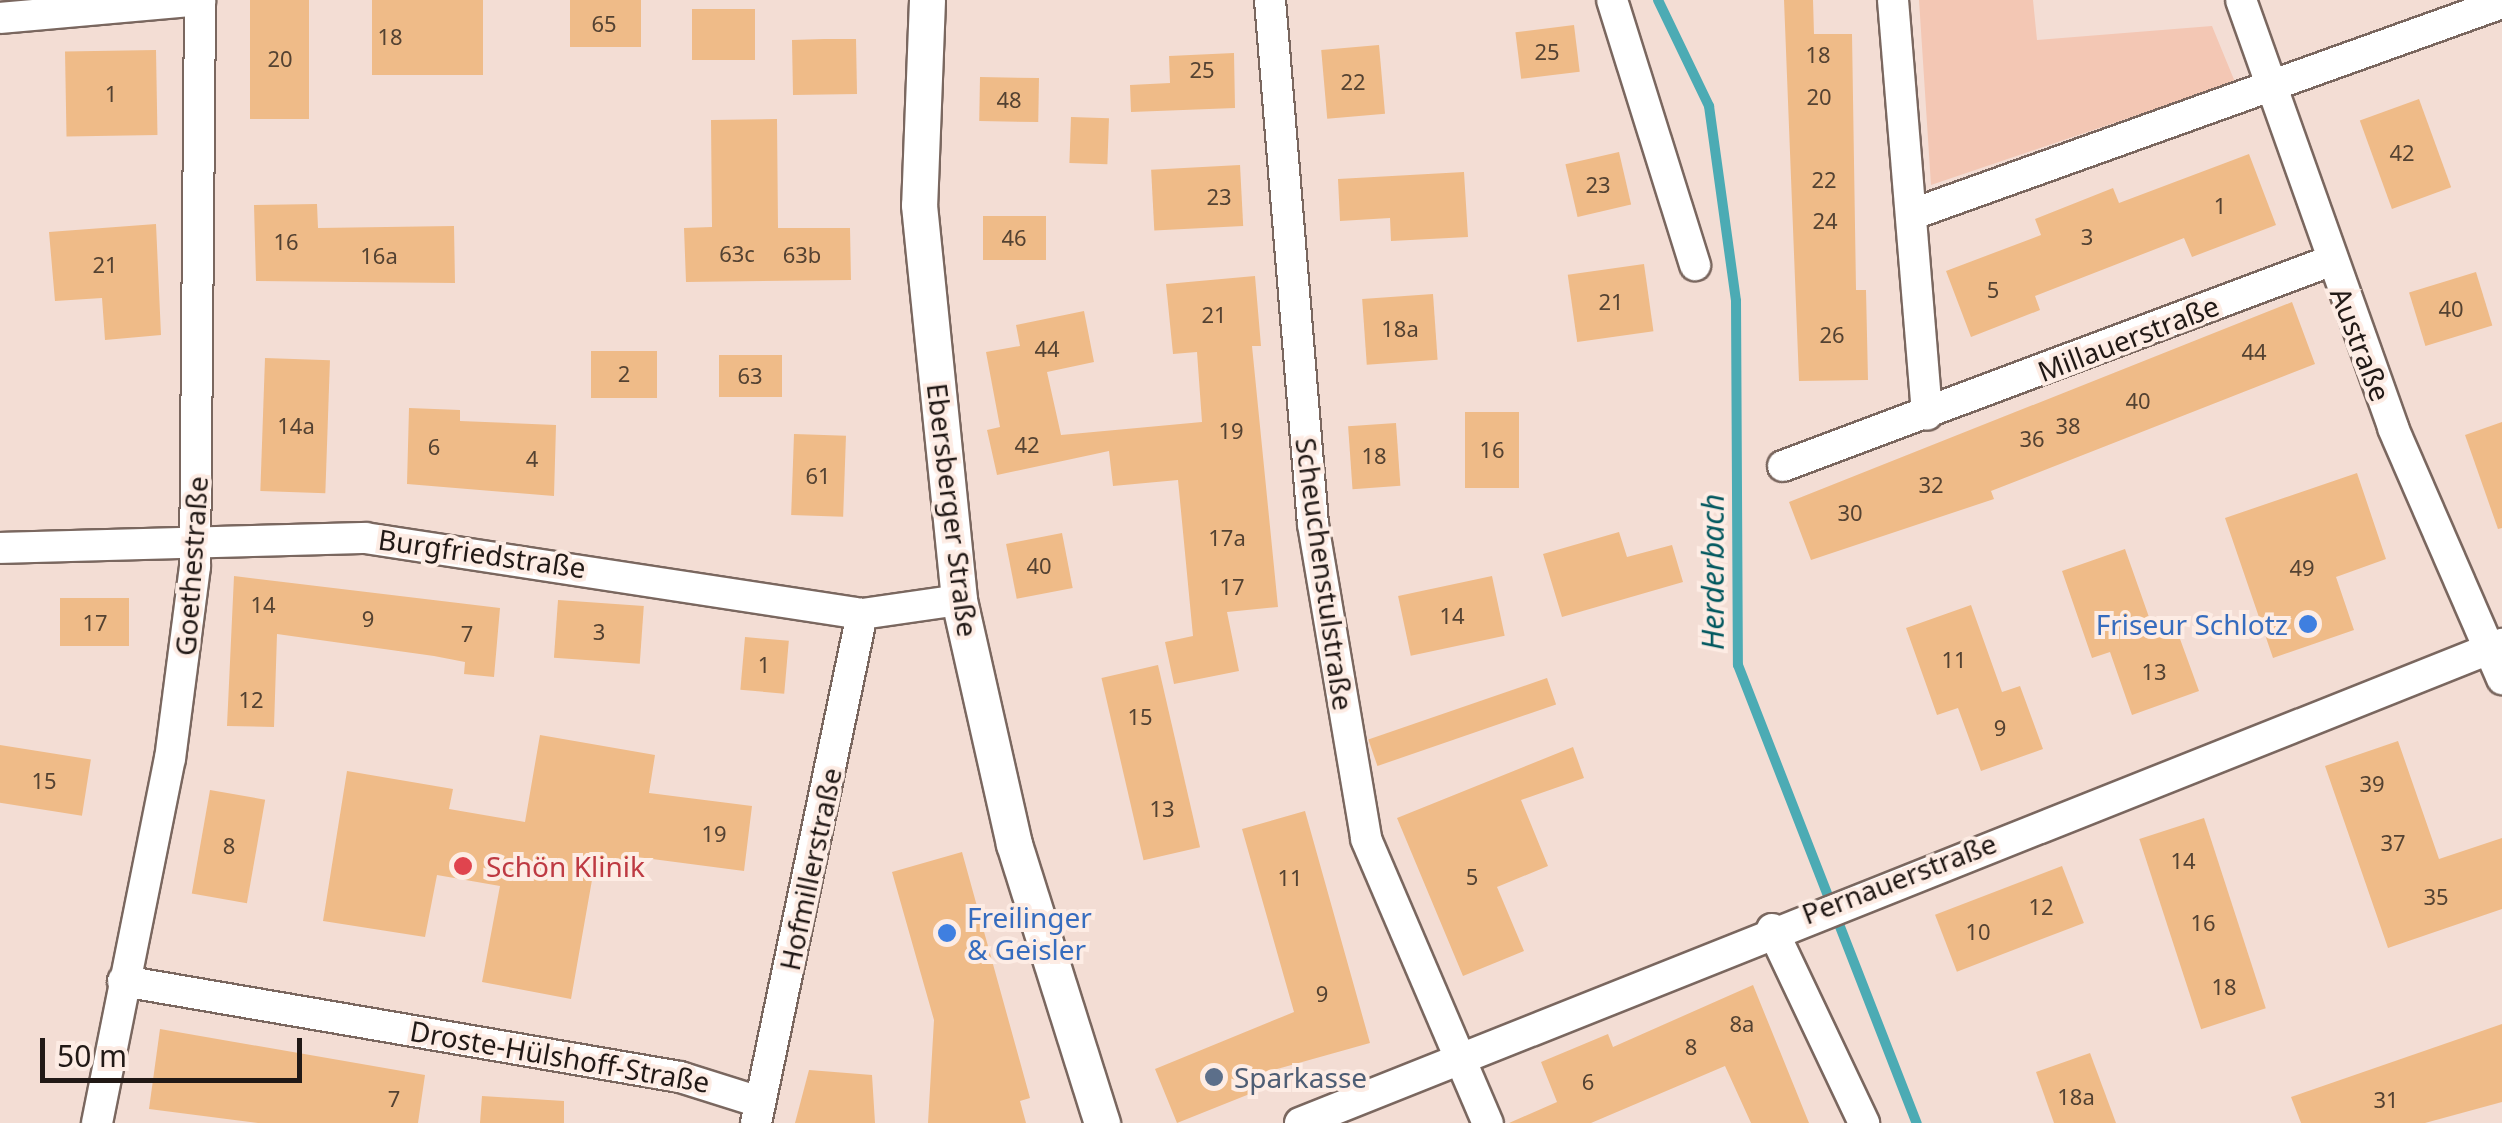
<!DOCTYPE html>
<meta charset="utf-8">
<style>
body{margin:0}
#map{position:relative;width:2502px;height:1123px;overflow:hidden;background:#f3ddd4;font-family:"Noto Sans",sans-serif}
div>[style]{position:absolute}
.green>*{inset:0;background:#f3c7b4}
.stream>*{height:10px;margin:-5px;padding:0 5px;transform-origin:5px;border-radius:5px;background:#4cabb4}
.building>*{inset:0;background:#efbb88;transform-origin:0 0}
.roads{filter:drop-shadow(2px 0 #7a675f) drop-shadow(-2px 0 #7a675f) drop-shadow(0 2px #7a675f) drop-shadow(0 -2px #7a675f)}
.minor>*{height:30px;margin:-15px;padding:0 15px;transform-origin:15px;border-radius:15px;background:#fff}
.tertiary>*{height:35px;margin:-17.5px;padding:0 17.5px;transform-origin:17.5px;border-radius:17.5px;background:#fff}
.dots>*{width:28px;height:28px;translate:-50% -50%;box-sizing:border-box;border:5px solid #fdece4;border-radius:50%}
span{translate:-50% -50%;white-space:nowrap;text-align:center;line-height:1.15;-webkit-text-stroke:8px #fdece4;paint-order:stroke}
.number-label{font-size:22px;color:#544232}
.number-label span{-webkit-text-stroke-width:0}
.street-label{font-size:28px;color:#211916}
.shop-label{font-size:28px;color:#366cbe}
.right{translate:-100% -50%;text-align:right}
.left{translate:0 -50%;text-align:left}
.health-label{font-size:28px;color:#be3a42}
.service-label{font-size:28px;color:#4e5e75}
.water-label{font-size:30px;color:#00575e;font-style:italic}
.scale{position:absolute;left:40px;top:1038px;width:262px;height:45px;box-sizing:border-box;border:5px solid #211916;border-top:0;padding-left:12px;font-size:30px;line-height:35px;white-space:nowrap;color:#211916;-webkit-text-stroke:8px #fdece4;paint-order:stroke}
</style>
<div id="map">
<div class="green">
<div style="clip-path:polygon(1919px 0,2033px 0,2037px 40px,2212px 26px,2235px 82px,1931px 185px)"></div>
</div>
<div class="stream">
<div style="left:1658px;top:0;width:118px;rotate:64.3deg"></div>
<div style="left:1709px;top:106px;width:197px;rotate:82.1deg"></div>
<div style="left:1736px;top:301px;width:364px;rotate:89.7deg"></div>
<div style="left:1738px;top:665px;width:492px;rotate:68.7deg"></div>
</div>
<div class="building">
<div style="left:250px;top:0;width:59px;height:119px"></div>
<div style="left:372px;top:0;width:111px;height:75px"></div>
<div style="left:570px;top:0;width:71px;height:47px"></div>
<div style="clip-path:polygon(1784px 0,1813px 0,1814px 34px,1852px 34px,1856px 290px,1866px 290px,1868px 380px,1799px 381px)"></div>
<div style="left:755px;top:9px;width:51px;height:63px;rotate:90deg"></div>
<div style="left:1574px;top:25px;width:47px;height:59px;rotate:83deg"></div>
<div style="clip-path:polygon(824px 39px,856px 39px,857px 94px,793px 95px,792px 40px)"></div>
<div style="left:1379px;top:45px;width:69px;height:58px;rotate:85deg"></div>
<div style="left:156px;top:50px;width:85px;height:91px;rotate:89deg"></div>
<div style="clip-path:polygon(1234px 53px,1235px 108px,1131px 112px,1130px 85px,1170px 83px,1169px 56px)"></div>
<div style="left:980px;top:77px;width:59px;height:44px;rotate:1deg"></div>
<div style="left:2419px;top:99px;width:94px;height:63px;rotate:70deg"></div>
<div style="left:1071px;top:117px;width:38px;height:46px;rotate:2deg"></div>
<div style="clip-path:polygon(777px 119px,778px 228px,850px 228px,851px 280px,686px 282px,684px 228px,712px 227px,711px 120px)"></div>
<div style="left:1619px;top:152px;width:54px;height:55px;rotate:77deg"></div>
<div style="clip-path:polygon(2249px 154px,2276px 225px,2192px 257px,2184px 238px,2035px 296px,2040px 310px,1971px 337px,1946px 271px,2041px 235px,2035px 219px,2113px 188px,2119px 203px)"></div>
<div style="left:1240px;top:165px;width:61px;height:89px;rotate:87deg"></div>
<div style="clip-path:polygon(1464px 172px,1468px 237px,1391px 241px,1390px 218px,1340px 221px,1338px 179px)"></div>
<div style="clip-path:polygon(317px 204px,318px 228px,454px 226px,455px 283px,256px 281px,254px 205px)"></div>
<div style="left:983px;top:216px;width:63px;height:44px"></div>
<div style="clip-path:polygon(156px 224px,161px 335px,105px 340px,102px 298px,55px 301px,49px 232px)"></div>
<div style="left:1644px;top:264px;width:68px;height:77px;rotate:82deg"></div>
<div style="left:2476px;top:272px;width:56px;height:70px;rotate:73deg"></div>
<div style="clip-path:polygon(1255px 276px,1261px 346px,1252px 346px,1278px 607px,1227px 612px,1239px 671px,1174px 684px,1165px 642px,1193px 636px,1178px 480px,1113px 486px,1109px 451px,997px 475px,987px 430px,1000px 427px,986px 352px,1020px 346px,1016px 325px,1084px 311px,1094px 362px,1047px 372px,1061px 435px,1202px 422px,1197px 352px,1173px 354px,1166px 284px)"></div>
<div style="left:1433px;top:294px;width:66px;height:71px;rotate:86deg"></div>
<div style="clip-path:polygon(2292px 302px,2315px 364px,1991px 491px,1994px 499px,1811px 560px,1789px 502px)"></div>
<div style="left:591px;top:351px;width:66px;height:47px"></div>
<div style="left:719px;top:355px;width:63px;height:42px"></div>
<div style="left:265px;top:358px;width:65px;height:133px;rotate:2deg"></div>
<div style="clip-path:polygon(409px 408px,460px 410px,460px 421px,556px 425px,554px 496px,407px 484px)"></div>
<div style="left:1465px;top:412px;width:54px;height:76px"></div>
<div style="clip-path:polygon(2502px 422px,2502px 528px,2498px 529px,2465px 435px)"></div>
<div style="left:1396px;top:423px;width:63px;height:48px;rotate:86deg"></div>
<div style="left:794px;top:434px;width:52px;height:81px;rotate:2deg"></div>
<div style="clip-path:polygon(2357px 473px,2386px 559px,2336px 577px,2354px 630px,2273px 658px,2225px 518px)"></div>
<div style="clip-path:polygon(1619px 532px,1627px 557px,1672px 545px,1683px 582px,1562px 617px,1543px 554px)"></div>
<div style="left:1062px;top:533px;width:56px;height:57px;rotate:79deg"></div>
<div style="clip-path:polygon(2125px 549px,2156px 637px,2176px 628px,2199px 691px,2132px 715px,2110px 652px,2092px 658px,2062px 571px)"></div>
<div style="clip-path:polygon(234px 576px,500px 608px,494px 677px,464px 674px,465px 662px,434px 656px,277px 634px,274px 727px,227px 726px)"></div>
<div style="left:1492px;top:576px;width:61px;height:96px;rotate:78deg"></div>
<div style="left:129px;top:598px;width:48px;height:69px;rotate:90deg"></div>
<div style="left:558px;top:600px;width:86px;height:58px;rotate:4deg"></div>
<div style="clip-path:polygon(1971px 605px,2002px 692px,2020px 686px,2043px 749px,1981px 771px,1958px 708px,1937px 715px,1906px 628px)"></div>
<div style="left:745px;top:637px;width:44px;height:53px;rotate:5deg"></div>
<div style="left:1158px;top:665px;width:187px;height:58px;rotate:77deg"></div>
<div style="left:1547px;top:678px;width:28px;height:189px;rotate:71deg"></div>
<div style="clip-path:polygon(540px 735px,655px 755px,649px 793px,752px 806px,744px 871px,637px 857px,635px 869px,595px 863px,571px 999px,482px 982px,500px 886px,437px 875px,425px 937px,323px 921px,347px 771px,453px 789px,449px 809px,525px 822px)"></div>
<div style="clip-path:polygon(2398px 741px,2439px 859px,2502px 838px,2502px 909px,2388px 948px,2325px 766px)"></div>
<div style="left:0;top:745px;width:92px;height:57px;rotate:9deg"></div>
<div style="clip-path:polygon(1573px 747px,1584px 778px,1521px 800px,1548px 866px,1497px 887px,1524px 951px,1463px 976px,1397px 818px)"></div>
<div style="left:210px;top:790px;width:56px;height:105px;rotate:10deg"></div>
<div style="clip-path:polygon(1305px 811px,1370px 1043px,1266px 1072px,1272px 1085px,1177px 1123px,1155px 1069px,1294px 1012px,1242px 829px)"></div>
<div style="left:2204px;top:818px;width:200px;height:68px;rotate:72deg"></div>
<div style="clip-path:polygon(962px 852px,1030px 1098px,1020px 1101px,1026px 1123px,928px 1123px,934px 1020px,892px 872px)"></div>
<div style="left:2062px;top:866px;width:61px;height:136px;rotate:69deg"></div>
<div style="clip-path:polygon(1753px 985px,1809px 1123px,1751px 1123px,1725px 1066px,1591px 1123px,1509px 1123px,1557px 1102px,1541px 1062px,1608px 1034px,1613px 1047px)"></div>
<div style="clip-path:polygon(2502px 1024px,2502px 1102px,2425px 1123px,2301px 1123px,2291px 1097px)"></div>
<div style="clip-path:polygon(160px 1029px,425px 1075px,418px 1123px,258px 1123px,149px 1109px)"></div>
<div style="clip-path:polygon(2090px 1053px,2116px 1123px,2054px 1123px,2036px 1072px)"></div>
<div style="clip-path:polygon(809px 1070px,872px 1075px,875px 1123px,795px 1123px)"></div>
<div style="clip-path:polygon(482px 1096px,564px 1101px,564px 1123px,480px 1123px)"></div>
</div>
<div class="roads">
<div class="minor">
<div style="left:1270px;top:0;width:526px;rotate:85.31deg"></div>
<div style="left:1313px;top:524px;width:319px;rotate:80.4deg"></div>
<div style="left:1366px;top:839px;width:309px;rotate:66.8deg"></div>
<div style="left:1612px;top:0;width:278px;rotate:72.6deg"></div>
<div style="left:1893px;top:0;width:416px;rotate:85.3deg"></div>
<div style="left:2241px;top:0;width:454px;rotate:70.4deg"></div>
<div style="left:2393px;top:428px;width:274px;rotate:66.5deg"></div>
<div style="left:0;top:18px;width:201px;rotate:-5.1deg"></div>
<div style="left:1913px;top:214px;width:626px;rotate:-19.71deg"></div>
<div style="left:1783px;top:466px;width:584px;rotate:-20.54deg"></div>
<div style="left:0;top:548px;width:365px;rotate:-1.6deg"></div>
<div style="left:365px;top:538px;width:503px;rotate:8.69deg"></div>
<div style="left:862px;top:614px;width:98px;rotate:-8.2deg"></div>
<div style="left:1772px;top:929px;width:215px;rotate:64.6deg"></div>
<div style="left:123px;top:981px;width:565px;rotate:9.78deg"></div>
<div style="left:680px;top:1077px;width:80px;rotate:17.5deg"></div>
<div style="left:97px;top:1123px;width:371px;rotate:-78.7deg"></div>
<div style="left:170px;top:759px;width:194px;rotate:-82.6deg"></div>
<div style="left:195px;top:567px;width:567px;rotate:-89.49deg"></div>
<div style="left:756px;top:1123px;width:520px;rotate:-78.24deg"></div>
<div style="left:1300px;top:1123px;width:1294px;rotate:-21.73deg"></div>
</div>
<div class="tertiary">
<div style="left:927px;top:0;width:205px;rotate:92.2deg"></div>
<div style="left:919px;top:205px;width:397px;rotate:84.2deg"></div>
<div style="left:959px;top:600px;width:250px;rotate:77.3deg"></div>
<div style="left:1014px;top:844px;width:293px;rotate:72.5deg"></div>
</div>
</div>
<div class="dots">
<div style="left:2308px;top:624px;background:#3f7fe0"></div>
<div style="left:463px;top:866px;background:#e0444e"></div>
<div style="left:947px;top:933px;background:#3f7fe0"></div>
<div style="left:1214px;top:1077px;background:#5c6f8a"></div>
</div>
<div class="number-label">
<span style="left:604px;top:24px">65</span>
<span style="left:390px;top:37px">18</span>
<span style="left:1547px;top:52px">25</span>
<span style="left:1818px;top:55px">18</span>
<span style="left:280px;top:59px">20</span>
<span style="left:1202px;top:70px">25</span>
<span style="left:1353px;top:82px">22</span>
<span style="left:111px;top:94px">1</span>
<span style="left:1819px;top:97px">20</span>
<span style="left:1009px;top:100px">48</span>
<span style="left:2402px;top:153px">42</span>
<span style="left:1824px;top:180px">22</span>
<span style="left:1598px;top:185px">23</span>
<span style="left:1219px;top:197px">23</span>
<span style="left:2220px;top:206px">1</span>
<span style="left:1825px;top:221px">24</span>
<span style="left:2087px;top:237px">3</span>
<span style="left:1014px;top:238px">46</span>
<span style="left:286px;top:242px">16</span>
<span style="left:737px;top:254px">63c</span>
<span style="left:802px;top:255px">63b</span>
<span style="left:379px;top:256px">16a</span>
<span style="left:105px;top:265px">21</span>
<span style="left:1993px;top:290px">5</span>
<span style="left:1611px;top:302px">21</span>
<span style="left:2451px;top:309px">40</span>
<span style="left:1214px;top:315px">21</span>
<span style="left:1400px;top:329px">18a</span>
<span style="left:1832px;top:335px">26</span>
<span style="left:1047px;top:349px">44</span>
<span style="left:2254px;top:352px">44</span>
<span style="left:624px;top:374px">2</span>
<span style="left:750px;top:376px">63</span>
<span style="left:2138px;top:401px">40</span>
<span style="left:296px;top:426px">14a</span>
<span style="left:2068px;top:426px">38</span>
<span style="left:1231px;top:431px">19</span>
<span style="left:2032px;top:439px">36</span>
<span style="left:1027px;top:445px">42</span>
<span style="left:434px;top:447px">6</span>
<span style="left:1492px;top:450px">16</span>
<span style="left:1374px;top:456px">18</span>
<span style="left:532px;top:459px">4</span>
<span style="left:818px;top:476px">61</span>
<span style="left:1931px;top:485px">32</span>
<span style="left:1850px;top:513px">30</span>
<span style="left:1227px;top:538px">17a</span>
<span style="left:1039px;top:566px">40</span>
<span style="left:2302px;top:568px">49</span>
<span style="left:1232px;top:587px">17</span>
<span style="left:263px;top:605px">14</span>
<span style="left:1452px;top:616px">14</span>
<span style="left:368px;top:619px">9</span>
<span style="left:95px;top:623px">17</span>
<span style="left:599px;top:632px">3</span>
<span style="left:467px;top:634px">7</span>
<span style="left:1954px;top:660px">11</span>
<span style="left:764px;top:665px">1</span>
<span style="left:2154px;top:672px">13</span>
<span style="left:251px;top:700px">12</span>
<span style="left:1140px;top:717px">15</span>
<span style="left:2000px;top:728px">9</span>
<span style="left:44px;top:781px">15</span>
<span style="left:2372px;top:784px">39</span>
<span style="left:1162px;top:809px">13</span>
<span style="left:714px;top:834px">19</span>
<span style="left:2393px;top:843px">37</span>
<span style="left:229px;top:846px">8</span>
<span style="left:2183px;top:861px">14</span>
<span style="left:1472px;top:877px">5</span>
<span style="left:1290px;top:878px">11</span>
<span style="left:2436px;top:897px">35</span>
<span style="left:2041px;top:907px">12</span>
<span style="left:2203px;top:923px">16</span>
<span style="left:1978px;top:932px">10</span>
<span style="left:2224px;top:987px">18</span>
<span style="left:1322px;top:994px">9</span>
<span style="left:1742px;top:1024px">8a</span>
<span style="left:1691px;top:1047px">8</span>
<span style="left:1588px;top:1082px">6</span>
<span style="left:2076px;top:1097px">18a</span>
<span style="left:394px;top:1099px">7</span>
<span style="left:2386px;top:1100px">31</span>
</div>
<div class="street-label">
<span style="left:2128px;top:338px;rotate:-21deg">Millauerstraße</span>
<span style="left:2361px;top:344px;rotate:69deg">Austraße</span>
<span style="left:953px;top:510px;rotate:83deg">Ebersberger Straße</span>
<span style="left:482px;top:553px;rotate:8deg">Burgfriedstraße</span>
<span style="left:191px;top:566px;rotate:-86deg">Goethestraße</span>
<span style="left:1325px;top:574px;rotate:82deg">Scheuchenstulstraße</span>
<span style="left:810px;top:869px;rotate:-78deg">Hofmillerstraße</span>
<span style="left:1899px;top:878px;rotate:-21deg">Pernauerstraße</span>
<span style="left:560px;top:1056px;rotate:10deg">Droste-Hülshoff-Straße</span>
</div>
<div class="shop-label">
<span class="right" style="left:2288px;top:624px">Friseur Schlotz</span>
<span class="left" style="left:967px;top:933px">Freilinger<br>&amp; Geisler</span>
</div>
<div class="health-label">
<span class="left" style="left:486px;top:866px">Schön Klinik</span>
</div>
<div class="service-label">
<span class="left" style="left:1234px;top:1077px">Sparkasse</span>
</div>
<div class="water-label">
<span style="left:1713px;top:572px;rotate:-90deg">Herderbach</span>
</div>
<div class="scale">50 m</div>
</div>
